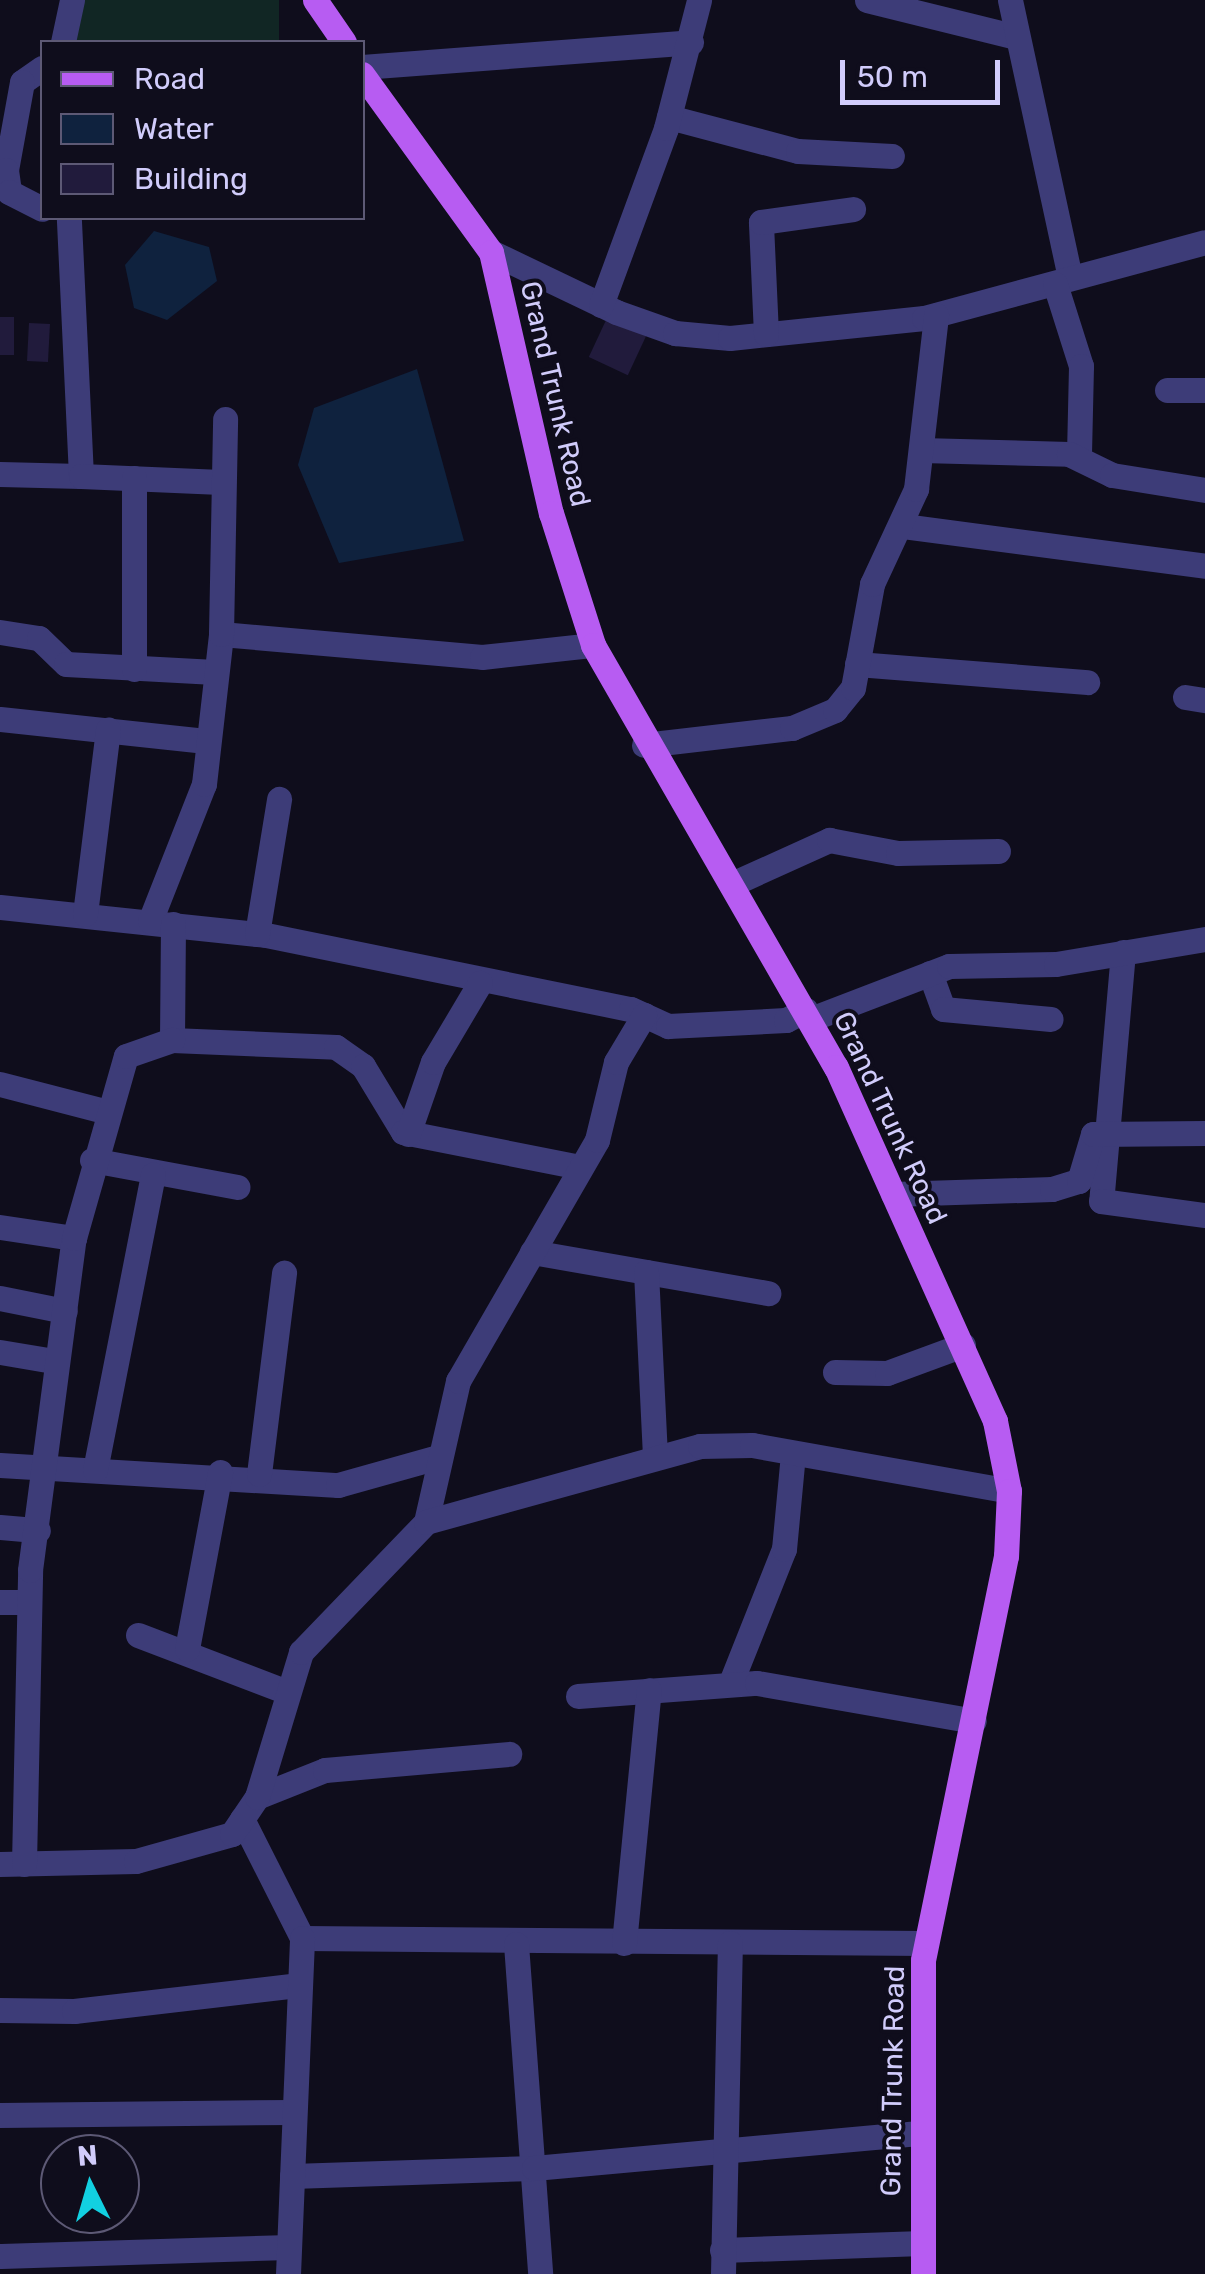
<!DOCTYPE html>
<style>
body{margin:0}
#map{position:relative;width:1205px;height:2274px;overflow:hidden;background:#0f0d1c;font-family:Rubik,sans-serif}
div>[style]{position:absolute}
.green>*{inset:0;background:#112624;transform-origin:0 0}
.water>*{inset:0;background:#0f223e}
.building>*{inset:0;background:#211b3c;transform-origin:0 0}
.minor>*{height:25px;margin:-12.5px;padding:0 12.5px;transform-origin:12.5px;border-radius:12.5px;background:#3d3c78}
.major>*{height:25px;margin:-12.5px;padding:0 12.5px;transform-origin:12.5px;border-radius:12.5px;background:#b75cf2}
span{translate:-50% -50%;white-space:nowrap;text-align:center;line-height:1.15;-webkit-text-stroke:8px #0f0d1c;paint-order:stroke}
.street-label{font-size:28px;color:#d1ccfb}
.legend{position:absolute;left:40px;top:40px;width:325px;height:180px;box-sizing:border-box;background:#0f0d1c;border:2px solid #5d5975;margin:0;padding:12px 18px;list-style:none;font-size:30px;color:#d1ccfb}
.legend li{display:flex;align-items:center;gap:20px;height:50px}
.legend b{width:50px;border:2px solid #5d5975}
.north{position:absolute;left:40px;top:2134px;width:100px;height:100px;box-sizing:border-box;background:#0f0d1c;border:2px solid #5d5975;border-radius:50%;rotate:355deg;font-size:28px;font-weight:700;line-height:40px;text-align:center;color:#d1ccfb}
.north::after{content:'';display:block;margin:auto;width:35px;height:45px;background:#12d0e1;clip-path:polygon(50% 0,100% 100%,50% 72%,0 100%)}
.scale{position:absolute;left:840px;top:60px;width:160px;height:45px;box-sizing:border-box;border:5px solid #d1ccfb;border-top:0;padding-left:12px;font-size:30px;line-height:35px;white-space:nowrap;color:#d1ccfb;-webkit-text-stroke:8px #0f0d1c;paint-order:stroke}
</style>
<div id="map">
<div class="green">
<div style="left:73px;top:0;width:206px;height:43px"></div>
</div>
<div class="water">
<div style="clip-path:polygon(154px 231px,209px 247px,217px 281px,167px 320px,134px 308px,125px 265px)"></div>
<div style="clip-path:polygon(417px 369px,464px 541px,339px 563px,298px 465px,314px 408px)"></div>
</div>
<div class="building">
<div style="left:0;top:317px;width:14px;height:38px"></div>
<div style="left:607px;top:318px;width:43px;height:43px;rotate:25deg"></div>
<div style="left:29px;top:323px;width:21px;height:38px;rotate:3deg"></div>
</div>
<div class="minor">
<div style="left:867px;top:0;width:154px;rotate:13.9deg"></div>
<div style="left:1010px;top:0;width:284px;rotate:77.8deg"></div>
<div style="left:63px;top:42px;width:43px;rotate:-77.9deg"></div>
<div style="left:362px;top:67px;width:330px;rotate:-4.3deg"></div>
<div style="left:42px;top:68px;width:24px;rotate:145deg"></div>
<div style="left:22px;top:82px;width:89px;rotate:100.3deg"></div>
<div style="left:6px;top:170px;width:22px;rotate:82deg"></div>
<div style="left:9px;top:192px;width:37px;rotate:27deg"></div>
<div style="left:669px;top:117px;width:133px;rotate:14.8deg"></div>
<div style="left:798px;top:151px;width:94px;rotate:3deg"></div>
<div style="left:491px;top:252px;width:139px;rotate:25.6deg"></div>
<div style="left:616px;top:312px;width:63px;rotate:19.6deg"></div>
<div style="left:675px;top:333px;width:55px;rotate:5.2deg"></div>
<div style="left:730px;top:338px;width:195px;rotate:-5.9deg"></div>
<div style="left:924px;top:318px;width:291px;rotate:-15.1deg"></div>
<div style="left:1055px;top:284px;width:86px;rotate:72.4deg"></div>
<div style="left:1081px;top:366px;width:91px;rotate:91.3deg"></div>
<div style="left:601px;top:305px;width:189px;rotate:-69.8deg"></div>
<div style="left:666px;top:128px;width:132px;rotate:-75.5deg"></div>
<div style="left:766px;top:334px;width:112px;rotate:-92.6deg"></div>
<div style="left:761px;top:222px;width:93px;rotate:-8deg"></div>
<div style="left:1167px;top:390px;width:38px"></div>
<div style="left:921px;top:450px;width:148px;rotate:1.5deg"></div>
<div style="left:1069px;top:454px;width:48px;rotate:26deg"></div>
<div style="left:1112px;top:475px;width:94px;rotate:9.2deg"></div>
<div style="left:0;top:474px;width:81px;rotate:1.4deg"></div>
<div style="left:81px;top:476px;width:258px;rotate:-92.7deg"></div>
<div style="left:81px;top:476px;width:140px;rotate:2.5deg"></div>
<div style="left:903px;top:526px;width:305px;rotate:7.5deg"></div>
<div style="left:0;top:632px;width:39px;rotate:9deg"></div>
<div style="left:39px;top:638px;width:37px;rotate:44deg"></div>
<div style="left:66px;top:664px;width:149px;rotate:3.1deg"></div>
<div style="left:221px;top:634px;width:262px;rotate:5deg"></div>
<div style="left:482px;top:657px;width:112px;rotate:-6.2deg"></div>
<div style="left:857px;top:664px;width:231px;rotate:4.5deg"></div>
<div style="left:134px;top:669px;width:191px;rotate:-90deg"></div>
<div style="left:1185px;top:697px;width:20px;rotate:9deg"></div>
<div style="left:0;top:719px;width:207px;rotate:6.1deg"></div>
<div style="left:644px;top:745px;width:149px;rotate:-6.6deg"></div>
<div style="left:792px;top:728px;width:47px;rotate:-22.7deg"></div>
<div style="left:835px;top:710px;width:28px;rotate:-51deg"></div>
<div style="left:853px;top:688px;width:106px;rotate:-79.6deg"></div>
<div style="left:872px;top:584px;width:105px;rotate:-65.1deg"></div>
<div style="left:916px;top:489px;width:175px;rotate:-83.4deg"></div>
<div style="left:732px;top:884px;width:107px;rotate:-24.4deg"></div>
<div style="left:829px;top:840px;width:70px;rotate:10.7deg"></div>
<div style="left:898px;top:853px;width:100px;rotate:-1.1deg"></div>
<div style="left:0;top:907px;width:267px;rotate:6deg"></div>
<div style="left:266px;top:935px;width:372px;rotate:11.5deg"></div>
<div style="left:631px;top:1009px;width:41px;rotate:24.7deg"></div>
<div style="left:668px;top:1026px;width:118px;rotate:-2.9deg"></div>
<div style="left:786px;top:1020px;width:22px;rotate:-27deg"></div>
<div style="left:85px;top:914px;width:186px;rotate:-82.9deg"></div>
<div style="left:150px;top:921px;width:147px;rotate:-68.5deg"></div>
<div style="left:204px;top:784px;width:151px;rotate:-83.5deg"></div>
<div style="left:221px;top:634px;width:215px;rotate:-88.9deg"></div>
<div style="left:173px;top:924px;width:116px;rotate:90.5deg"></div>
<div style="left:172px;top:1040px;width:164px;rotate:2.4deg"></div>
<div style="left:336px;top:1047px;width:33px;rotate:35deg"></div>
<div style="left:363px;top:1066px;width:77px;rotate:58.8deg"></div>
<div style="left:403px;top:1132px;width:179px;rotate:11.2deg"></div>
<div style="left:257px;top:934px;width:137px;rotate:-80.7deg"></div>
<div style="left:1123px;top:952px;width:250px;rotate:95deg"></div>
<div style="left:1101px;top:1201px;width:105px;rotate:7.7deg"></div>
<div style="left:930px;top:973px;width:38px;rotate:70deg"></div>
<div style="left:943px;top:1009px;width:108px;rotate:5.3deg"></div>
<div style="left:811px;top:1019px;width:148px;rotate:-21deg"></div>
<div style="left:949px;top:966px;width:107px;rotate:-1.1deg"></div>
<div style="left:1056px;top:964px;width:151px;rotate:-9.5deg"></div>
<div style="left:0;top:1084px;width:112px;rotate:14.5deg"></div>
<div style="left:408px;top:1134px;width:76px;rotate:-70.9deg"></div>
<div style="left:433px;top:1062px;width:92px;rotate:-59.3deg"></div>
<div style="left:92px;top:1160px;width:148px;rotate:10.5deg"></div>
<div style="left:893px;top:1194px;width:159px;rotate:-1.8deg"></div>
<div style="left:1052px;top:1189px;width:28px;rotate:-17deg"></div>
<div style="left:1079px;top:1181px;width:49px;rotate:-73.4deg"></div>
<div style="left:1093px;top:1134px;width:112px;rotate:-0.5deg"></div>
<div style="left:0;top:1227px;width:75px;rotate:8.5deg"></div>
<div style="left:532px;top:1252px;width:240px;rotate:9.9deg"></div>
<div style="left:646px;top:1272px;width:185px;rotate:87.2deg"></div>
<div style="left:0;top:1298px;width:66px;rotate:11.3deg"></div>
<div style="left:0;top:1352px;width:55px;rotate:9.5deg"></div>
<div style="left:835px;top:1372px;width:52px;rotate:1.1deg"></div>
<div style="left:887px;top:1373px;width:81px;rotate:-20.2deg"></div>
<div style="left:0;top:1465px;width:339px;rotate:3.4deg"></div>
<div style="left:338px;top:1485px;width:100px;rotate:-15.7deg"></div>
<div style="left:95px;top:1470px;width:301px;rotate:-78.9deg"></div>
<div style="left:259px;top:1474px;width:203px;rotate:-82.9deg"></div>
<div style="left:426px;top:1522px;width:145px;rotate:-77.2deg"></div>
<div style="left:458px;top:1381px;width:278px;rotate:-60deg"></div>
<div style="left:597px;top:1140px;width:80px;rotate:-76.3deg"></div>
<div style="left:616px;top:1062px;width:55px;rotate:-59.2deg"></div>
<div style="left:0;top:1527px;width:38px;rotate:5deg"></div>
<div style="left:0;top:1602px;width:28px"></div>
<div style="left:138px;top:1635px;width:160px;rotate:20.9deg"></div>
<div style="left:187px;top:1649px;width:180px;rotate:-79.4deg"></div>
<div style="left:731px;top:1682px;width:143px;rotate:-68.3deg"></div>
<div style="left:784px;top:1549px;width:95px;rotate:-84.6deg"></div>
<div style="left:578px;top:1696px;width:179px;rotate:-4.2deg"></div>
<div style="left:757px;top:1683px;width:220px;rotate:9.9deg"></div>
<div style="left:257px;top:1797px;width:73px;rotate:-21.7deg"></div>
<div style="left:325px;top:1770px;width:185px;rotate:-5deg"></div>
<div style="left:242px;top:1819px;width:133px;rotate:63.2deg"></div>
<div style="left:302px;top:1938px;width:624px;rotate:0.46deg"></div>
<div style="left:0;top:1864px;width:136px;rotate:-1.3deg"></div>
<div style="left:136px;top:1861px;width:100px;rotate:-15.7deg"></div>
<div style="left:232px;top:1834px;width:45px;rotate:-56deg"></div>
<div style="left:257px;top:1797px;width:152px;rotate:-73.1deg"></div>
<div style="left:301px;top:1652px;width:180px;rotate:-46.1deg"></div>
<div style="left:426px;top:1522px;width:284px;rotate:-15.5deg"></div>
<div style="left:700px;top:1446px;width:52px;rotate:-1.1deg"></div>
<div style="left:752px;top:1445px;width:261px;rotate:10.1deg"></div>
<div style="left:24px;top:1864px;width:294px;rotate:-88.8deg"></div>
<div style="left:30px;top:1570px;width:335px;rotate:-82.5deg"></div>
<div style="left:74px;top:1238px;width:189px;rotate:-74.1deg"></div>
<div style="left:126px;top:1056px;width:49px;rotate:-19.2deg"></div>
<div style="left:624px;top:1943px;width:254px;rotate:-84.4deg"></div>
<div style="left:516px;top:1944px;width:331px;rotate:85.8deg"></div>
<div style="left:0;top:2010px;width:74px;rotate:0.8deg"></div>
<div style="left:74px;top:2011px;width:227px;rotate:-6.6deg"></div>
<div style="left:0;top:2115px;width:294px;rotate:-0.6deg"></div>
<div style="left:292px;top:2176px;width:242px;rotate:-1.9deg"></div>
<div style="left:534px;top:2168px;width:389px;rotate:-5.2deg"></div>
<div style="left:722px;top:2250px;width:200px;rotate:-2deg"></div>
<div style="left:1px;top:2256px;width:288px;rotate:-1.8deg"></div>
<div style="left:288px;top:2274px;width:336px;rotate:-87.6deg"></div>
<div style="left:723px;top:2274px;width:331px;rotate:-88.8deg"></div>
</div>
<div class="major">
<div style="left:315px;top:0;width:51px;rotate:55.4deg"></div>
<div style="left:362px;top:74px;width:220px;rotate:54.1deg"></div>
<div style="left:491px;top:252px;width:268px;rotate:77.1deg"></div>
<div style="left:551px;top:513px;width:139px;rotate:72.3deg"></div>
<div style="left:593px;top:645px;width:487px;rotate:60.1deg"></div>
<div style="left:836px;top:1067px;width:388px;rotate:65.8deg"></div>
<div style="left:995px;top:1421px;width:71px;rotate:78.7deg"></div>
<div style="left:1009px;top:1491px;width:65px;rotate:92.6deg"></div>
<div style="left:1006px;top:1556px;width:412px;rotate:101.6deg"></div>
<div style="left:923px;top:1960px;width:314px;rotate:90deg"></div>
</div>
<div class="street-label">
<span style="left:555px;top:394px;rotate:77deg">Grand Trunk Road</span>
<span style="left:890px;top:1118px;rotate:65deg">Grand Trunk Road</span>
<span style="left:893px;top:2081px;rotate:-89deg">Grand Trunk Road</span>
</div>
<ul class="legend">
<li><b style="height:12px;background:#b75cf2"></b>Road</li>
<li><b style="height:28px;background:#0f223e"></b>Water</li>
<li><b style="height:28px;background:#211b3c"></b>Building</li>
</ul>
<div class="north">N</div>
<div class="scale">50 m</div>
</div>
